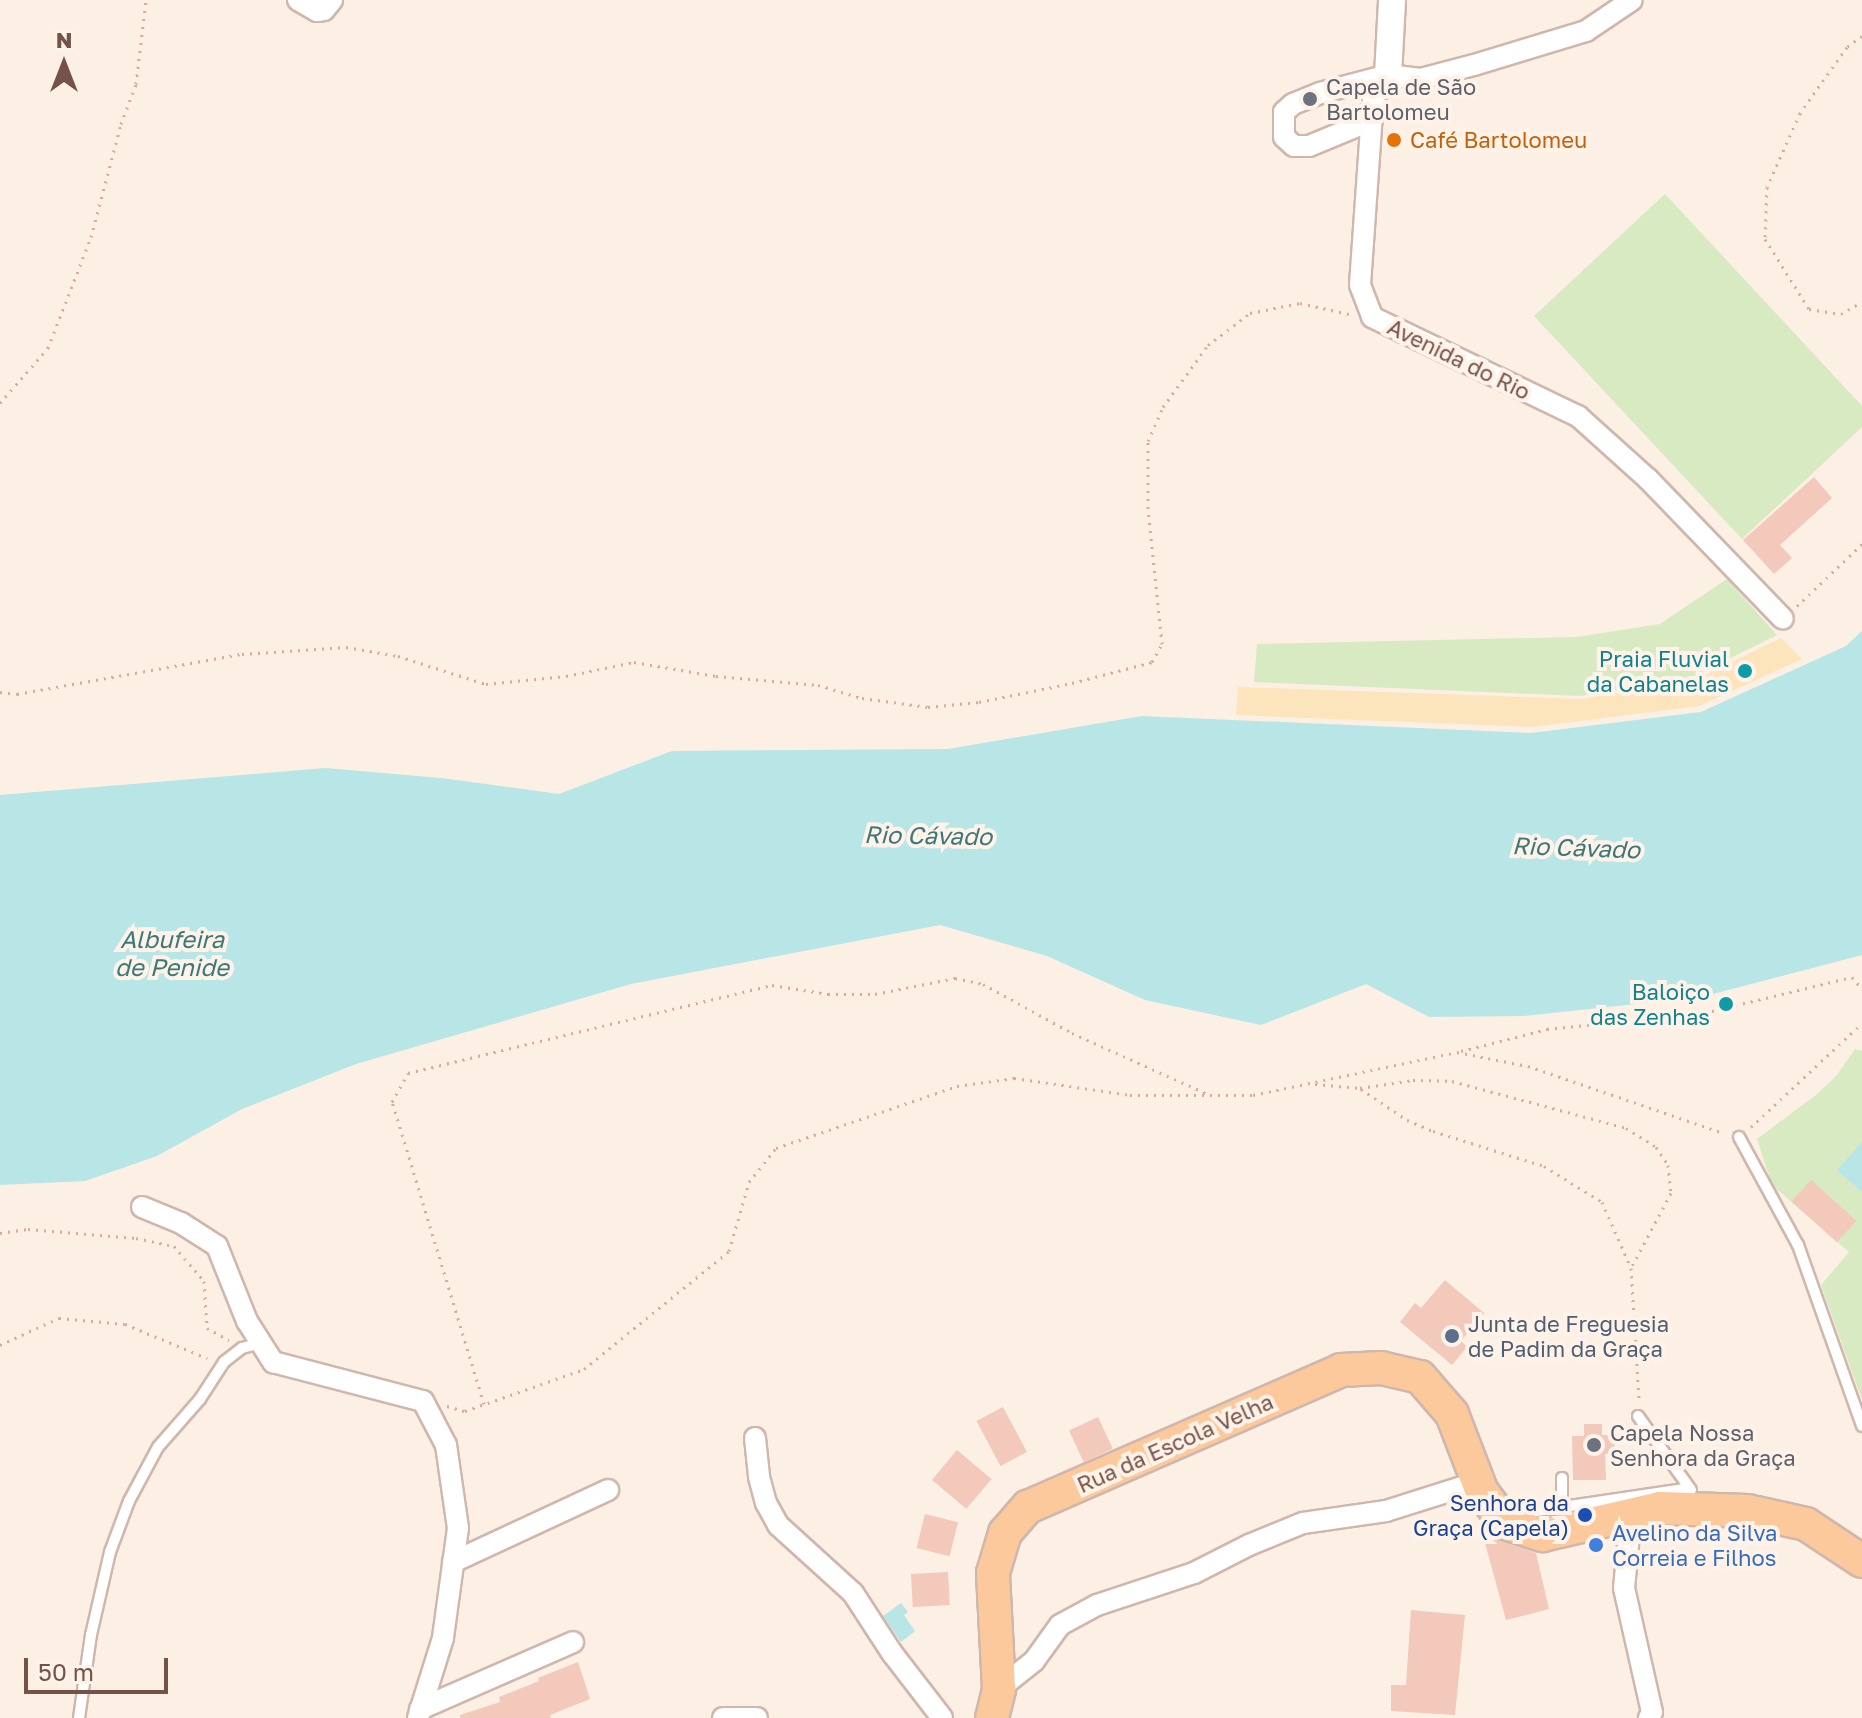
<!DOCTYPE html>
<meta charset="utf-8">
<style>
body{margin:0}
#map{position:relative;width:1862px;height:1718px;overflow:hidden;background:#fcefe3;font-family:"Golos Text",sans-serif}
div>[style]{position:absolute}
.green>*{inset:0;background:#d7eac1}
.sand>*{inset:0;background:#fce5bd}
.water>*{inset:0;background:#b8e5e6}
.building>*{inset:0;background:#f2c9ba;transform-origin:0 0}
.path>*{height:3px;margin-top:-1.5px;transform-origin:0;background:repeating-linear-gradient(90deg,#d6ac9e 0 2px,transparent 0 8px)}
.roads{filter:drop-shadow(2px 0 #cfb7ad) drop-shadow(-2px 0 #cfb7ad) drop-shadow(0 2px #cfb7ad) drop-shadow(0 -2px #cfb7ad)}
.service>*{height:10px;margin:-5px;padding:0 5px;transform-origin:5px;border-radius:5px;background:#fff}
.minor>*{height:20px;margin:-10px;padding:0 10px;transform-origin:10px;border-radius:10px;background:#fff}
.tertiary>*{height:26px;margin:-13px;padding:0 13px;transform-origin:13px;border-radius:13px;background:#fff}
.primary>*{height:32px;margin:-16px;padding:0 16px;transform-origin:16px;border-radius:16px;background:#fbc99b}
.dots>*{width:22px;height:22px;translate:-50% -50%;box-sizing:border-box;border:4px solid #fff3e9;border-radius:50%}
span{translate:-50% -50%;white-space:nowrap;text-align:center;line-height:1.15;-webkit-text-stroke:8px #fff3e9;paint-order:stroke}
.worship-label{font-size:22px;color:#5b616d}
.left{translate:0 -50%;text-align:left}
.food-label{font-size:22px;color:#c56008}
.street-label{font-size:22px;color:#745249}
.culture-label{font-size:22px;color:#0d838f}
.right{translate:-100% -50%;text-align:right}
.service-label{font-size:22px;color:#4e5e75}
.transit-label{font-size:22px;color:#164399}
.shop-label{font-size:22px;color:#366cbe}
.water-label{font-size:24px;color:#3c787a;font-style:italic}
.north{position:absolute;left:24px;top:24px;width:80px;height:80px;-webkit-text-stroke:6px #fff3e9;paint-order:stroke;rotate:0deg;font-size:22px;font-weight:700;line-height:32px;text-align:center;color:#745249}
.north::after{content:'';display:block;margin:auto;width:28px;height:36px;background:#745249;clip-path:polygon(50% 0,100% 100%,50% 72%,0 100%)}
.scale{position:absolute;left:24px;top:1658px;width:144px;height:36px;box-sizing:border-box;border:4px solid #745249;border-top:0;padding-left:10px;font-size:24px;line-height:28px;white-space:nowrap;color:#745249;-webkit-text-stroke:6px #fff3e9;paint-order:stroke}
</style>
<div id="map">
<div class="green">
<div style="clip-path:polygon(1665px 194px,1862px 406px,1862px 427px,1742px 539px,1534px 316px)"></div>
<div style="clip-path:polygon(1727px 579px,1777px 635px,1688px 679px,1580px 696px,1254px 682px,1257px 644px,1577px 637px,1660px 624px)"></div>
<div style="clip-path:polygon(1855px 1049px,1862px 1051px,1862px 1400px,1821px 1285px,1849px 1252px,1772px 1185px,1757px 1139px,1816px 1095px,1836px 1076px)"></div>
</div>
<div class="sand">
<div style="clip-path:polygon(1781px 638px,1802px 659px,1699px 706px,1532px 727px,1236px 715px,1238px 687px,1580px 699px,1689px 683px)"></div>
</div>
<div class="water">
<div style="clip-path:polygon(1862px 631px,1862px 955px,1701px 997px,1523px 1016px,1429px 1017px,1366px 984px,1261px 1025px,1145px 1000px,1047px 956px,940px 925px,631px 984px,356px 1064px,242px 1109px,157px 1156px,85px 1181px,0 1185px,0 795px,325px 768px,441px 778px,559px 794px,672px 751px,948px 749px,1142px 716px,1531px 733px,1701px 712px,1846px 646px)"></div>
<div style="clip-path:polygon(1862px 1142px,1862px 1192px,1837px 1170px)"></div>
<div style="clip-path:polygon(901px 1603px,908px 1612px,904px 1615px,915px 1631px,901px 1642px,883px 1616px)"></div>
</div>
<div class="building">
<div style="clip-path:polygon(1814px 477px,1832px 498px,1780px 545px,1792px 558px,1774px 574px,1743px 540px)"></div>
<div style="left:1811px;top:1180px;width:61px;height:29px;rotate:42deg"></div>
<div style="clip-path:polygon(1445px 1280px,1484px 1313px,1461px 1341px,1467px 1347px,1452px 1365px,1400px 1322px,1415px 1303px,1421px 1308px)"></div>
<div style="left:1003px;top:1407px;width:51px;height:30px;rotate:62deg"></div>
<div style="left:1098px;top:1417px;width:35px;height:32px;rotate:65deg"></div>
<div style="clip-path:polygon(1584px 1424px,1602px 1424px,1602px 1435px,1615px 1435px,1615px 1454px,1605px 1454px,1606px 1480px,1573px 1480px,1572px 1436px,1584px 1436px)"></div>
<div style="left:957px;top:1450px;width:45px;height:39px;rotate:40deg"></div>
<div style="left:925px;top:1514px;width:34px;height:35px;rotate:14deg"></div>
<div style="clip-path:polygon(1496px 1539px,1536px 1553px,1549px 1609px,1506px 1620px,1485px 1543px)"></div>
<div style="left:948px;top:1572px;width:33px;height:37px;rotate:87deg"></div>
<div style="clip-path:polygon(1411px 1610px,1465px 1615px,1455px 1715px,1391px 1711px,1391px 1685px,1406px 1685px)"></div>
<div style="clip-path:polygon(578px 1662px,590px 1699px,550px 1715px,551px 1718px,460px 1718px,460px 1715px,500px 1702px,499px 1697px,539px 1681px,538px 1678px)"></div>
</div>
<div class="path">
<div style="left:1862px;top:36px;width:19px;rotate:144deg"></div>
<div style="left:1847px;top:47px;width:81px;rotate:125.5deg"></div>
<div style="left:1800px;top:113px;width:81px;rotate:114deg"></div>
<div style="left:1767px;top:187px;width:52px;rotate:92.2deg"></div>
<div style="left:1765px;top:239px;width:83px;rotate:57.8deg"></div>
<div style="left:1809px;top:309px;width:32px;rotate:9deg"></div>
<div style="left:1841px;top:314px;width:24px;rotate:-30deg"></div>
<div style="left:0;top:403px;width:73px;rotate:-48.9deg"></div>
<div style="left:48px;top:348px;width:119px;rotate:-68.8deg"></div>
<div style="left:91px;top:237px;width:117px;rotate:-75.1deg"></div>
<div style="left:121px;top:124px;width:43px;rotate:-69.4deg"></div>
<div style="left:136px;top:84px;width:85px;rotate:-83.2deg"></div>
<div style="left:1797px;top:606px;width:90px;rotate:-43.6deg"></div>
<div style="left:0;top:692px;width:17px;rotate:7deg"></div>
<div style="left:17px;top:694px;width:229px;rotate:-10.1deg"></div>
<div style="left:242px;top:654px;width:104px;rotate:-3.9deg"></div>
<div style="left:346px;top:647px;width:53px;rotate:9.8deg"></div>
<div style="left:398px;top:656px;width:92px;rotate:17.7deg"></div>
<div style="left:486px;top:684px;width:80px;rotate:-5.7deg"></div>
<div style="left:566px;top:676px;width:69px;rotate:-11.6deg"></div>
<div style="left:634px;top:662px;width:83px;rotate:9.7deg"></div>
<div style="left:716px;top:676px;width:102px;rotate:5deg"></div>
<div style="left:818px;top:685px;width:46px;rotate:16.5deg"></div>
<div style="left:862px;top:698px;width:67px;rotate:7.8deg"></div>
<div style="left:928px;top:707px;width:51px;rotate:-5.6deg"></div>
<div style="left:979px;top:702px;width:95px;rotate:-11.5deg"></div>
<div style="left:1072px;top:683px;width:83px;rotate:-14.7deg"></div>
<div style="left:1152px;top:662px;width:21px;rotate:-61deg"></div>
<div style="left:1162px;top:644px;width:137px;rotate:-95.9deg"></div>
<div style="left:1148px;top:508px;width:67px;rotate:-90deg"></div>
<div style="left:1148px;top:441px;width:37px;rotate:-66deg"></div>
<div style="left:1163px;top:407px;width:77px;rotate:-54deg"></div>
<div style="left:1208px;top:345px;width:53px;rotate:-37.3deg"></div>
<div style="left:1250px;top:313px;width:51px;rotate:-11.3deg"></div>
<div style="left:1300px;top:303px;width:50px;rotate:12.7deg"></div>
<div style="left:1461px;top:1051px;width:89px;rotate:-14.3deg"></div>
<div style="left:1547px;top:1029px;width:158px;rotate:-5.8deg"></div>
<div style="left:1704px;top:1013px;width:152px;rotate:-13.7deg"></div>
<div style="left:1852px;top:977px;width:16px;rotate:50deg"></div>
<div style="left:1315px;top:1084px;width:45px;rotate:5.1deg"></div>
<div style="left:1360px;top:1088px;width:54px;rotate:-8.6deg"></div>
<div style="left:1413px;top:1080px;width:39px;rotate:1deg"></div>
<div style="left:1452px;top:1081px;width:180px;rotate:15.1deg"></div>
<div style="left:1626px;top:1128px;width:36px;rotate:32deg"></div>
<div style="left:1656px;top:1147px;width:22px;rotate:56deg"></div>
<div style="left:1668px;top:1165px;width:28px;rotate:84deg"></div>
<div style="left:1671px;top:1193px;width:85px;rotate:118.1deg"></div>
<div style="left:1631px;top:1268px;width:132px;rotate:86.5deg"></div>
<div style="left:1361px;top:1089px;width:55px;rotate:34deg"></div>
<div style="left:1407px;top:1120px;width:28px;rotate:23deg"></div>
<div style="left:1433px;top:1131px;width:116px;rotate:17.5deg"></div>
<div style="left:1544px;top:1166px;width:68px;rotate:31.8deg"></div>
<div style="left:1602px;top:1202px;width:72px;rotate:66.3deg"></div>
<div style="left:1751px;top:1127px;width:152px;rotate:-43.1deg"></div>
<div style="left:0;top:1233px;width:28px;rotate:-8deg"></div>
<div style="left:28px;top:1229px;width:108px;rotate:4.8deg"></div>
<div style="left:136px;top:1238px;width:39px;rotate:12deg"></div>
<div style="left:174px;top:1246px;width:46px;rotate:49.4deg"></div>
<div style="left:204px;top:1281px;width:47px;rotate:86.3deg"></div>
<div style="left:207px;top:1328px;width:25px;rotate:29deg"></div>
<div style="left:0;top:1345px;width:65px;rotate:-24.6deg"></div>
<div style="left:59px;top:1318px;width:66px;rotate:5.2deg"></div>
<div style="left:125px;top:1324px;width:89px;rotate:22.5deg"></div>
<div style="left:484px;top:1404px;width:316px;rotate:-106.9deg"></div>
<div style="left:392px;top:1102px;width:33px;rotate:-61deg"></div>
<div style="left:408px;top:1073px;width:374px;rotate:-13.6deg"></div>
<div style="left:772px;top:985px;width:57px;rotate:9.1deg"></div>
<div style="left:828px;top:994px;width:47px"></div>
<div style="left:875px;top:994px;width:82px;rotate:-11.3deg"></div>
<div style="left:955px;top:978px;width:29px;rotate:12deg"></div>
<div style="left:983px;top:984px;width:102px;rotate:28.8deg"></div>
<div style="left:1072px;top:1033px;width:149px;rotate:24.2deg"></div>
<div style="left:447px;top:1406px;width:19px;rotate:16deg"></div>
<div style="left:465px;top:1411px;width:126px;rotate:-19.4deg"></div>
<div style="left:584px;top:1369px;width:187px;rotate:-39.1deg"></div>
<div style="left:729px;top:1251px;width:72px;rotate:-73.8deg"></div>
<div style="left:749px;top:1182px;width:43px;rotate:-51.5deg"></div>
<div style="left:776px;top:1148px;width:191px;rotate:-18.9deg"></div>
<div style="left:957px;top:1086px;width:58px;rotate:-8deg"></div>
<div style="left:1014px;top:1078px;width:117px;rotate:8.3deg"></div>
<div style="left:1130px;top:1095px;width:123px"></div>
<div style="left:1253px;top:1095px;width:208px;rotate:-11.9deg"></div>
<div style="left:1457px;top:1052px;width:72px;rotate:11.2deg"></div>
<div style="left:1528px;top:1066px;width:207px;rotate:18.9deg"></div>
</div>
<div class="roads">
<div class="service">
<div style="left:1739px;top:1137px;width:123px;rotate:61.4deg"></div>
<div style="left:1798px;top:1245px;width:192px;rotate:70.5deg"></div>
<div style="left:1638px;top:1416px;width:91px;rotate:54.4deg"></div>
<div style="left:1562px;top:1509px;width:31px;rotate:-90deg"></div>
<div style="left:1536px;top:1511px;width:155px;rotate:-8.5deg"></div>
<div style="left:79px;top:1718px;width:84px;rotate:-81.8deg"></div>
<div style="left:91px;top:1635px;width:85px;rotate:-77.1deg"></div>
<div style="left:110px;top:1552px;width:54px;rotate:-69.6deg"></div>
<div style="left:129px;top:1501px;width:61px;rotate:-61.8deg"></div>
<div style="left:158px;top:1447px;width:64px;rotate:-48.8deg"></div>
<div style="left:200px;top:1399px;width:44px;rotate:-57deg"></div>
<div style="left:224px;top:1362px;width:23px;rotate:-38deg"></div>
<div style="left:242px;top:1348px;width:20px;rotate:-15deg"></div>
</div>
<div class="minor">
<div style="left:298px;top:0;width:22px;rotate:30deg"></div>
<div style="left:317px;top:11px;width:7px;rotate:-8deg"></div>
<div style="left:324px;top:10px;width:13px;rotate:-51deg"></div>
<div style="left:1388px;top:75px;width:28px;rotate:122deg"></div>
<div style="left:1373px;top:99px;width:186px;rotate:94deg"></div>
<div style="left:1360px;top:285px;width:34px;rotate:69deg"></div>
<div style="left:1372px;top:317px;width:229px;rotate:25.7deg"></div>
<div style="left:1578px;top:416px;width:94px;rotate:42deg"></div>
<div style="left:1648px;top:479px;width:194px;rotate:46deg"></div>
<div style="left:1372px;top:120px;width:68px;rotate:157.6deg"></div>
<div style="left:1309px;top:146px;width:15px;rotate:180deg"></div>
<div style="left:1294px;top:146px;width:13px;rotate:-138deg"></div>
<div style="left:1284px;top:137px;width:25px;rotate:-90deg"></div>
<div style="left:1284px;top:112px;width:12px;rotate:-42deg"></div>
<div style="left:1293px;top:104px;width:29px;rotate:-22deg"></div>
<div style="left:1320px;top:93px;width:70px;rotate:-14.8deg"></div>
<div style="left:1388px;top:75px;width:33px;rotate:7deg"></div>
<div style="left:1421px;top:79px;width:55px;rotate:-14.8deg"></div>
<div style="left:1474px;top:65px;width:117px;rotate:-16.9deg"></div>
<div style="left:1586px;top:31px;width:55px;rotate:-34deg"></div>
<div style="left:142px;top:1207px;width:42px;rotate:22.3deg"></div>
<div style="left:181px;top:1223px;width:43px;rotate:32.6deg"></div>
<div style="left:217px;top:1246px;width:81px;rotate:68.2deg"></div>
<div style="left:247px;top:1321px;width:49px;rotate:57.6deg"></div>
<div style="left:273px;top:1362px;width:155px;rotate:14.6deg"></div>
<div style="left:423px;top:1401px;width:50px;rotate:62.4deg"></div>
<div style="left:446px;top:1445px;width:84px;rotate:81.8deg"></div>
<div style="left:458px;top:1528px;width:111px;rotate:97.8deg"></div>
<div style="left:443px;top:1638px;width:84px;rotate:107.4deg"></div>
<div style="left:755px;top:1438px;width:39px;rotate:84deg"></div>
<div style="left:759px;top:1477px;width:27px;rotate:75deg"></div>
<div style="left:766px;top:1503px;width:25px;rotate:61deg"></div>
<div style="left:778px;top:1525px;width:101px;rotate:42.2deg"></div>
<div style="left:853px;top:1593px;width:72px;rotate:57deg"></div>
<div style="left:892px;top:1653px;width:82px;rotate:52.4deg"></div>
<div style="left:1631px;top:1514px;width:74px;rotate:95.4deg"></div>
<div style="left:1624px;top:1588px;width:127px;rotate:77.3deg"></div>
<div style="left:1652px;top:1712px;width:7px;rotate:117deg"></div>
<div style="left:453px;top:1562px;width:171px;rotate:-24.9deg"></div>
<div style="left:999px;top:1689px;width:45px;rotate:-38.7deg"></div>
<div style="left:1034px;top:1661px;width:44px;rotate:-54.2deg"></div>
<div style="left:1060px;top:1625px;width:42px;rotate:-28.4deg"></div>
<div style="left:1097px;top:1605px;width:102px;rotate:-18.3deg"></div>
<div style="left:1194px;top:1573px;width:62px;rotate:-27deg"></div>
<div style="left:1249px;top:1545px;width:58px;rotate:-22.2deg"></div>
<div style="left:1303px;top:1523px;width:84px;rotate:-8.2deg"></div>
<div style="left:1386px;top:1511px;width:96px;rotate:-17.5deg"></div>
<div style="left:420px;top:1709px;width:167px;rotate:-23.6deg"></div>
<div style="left:723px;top:1718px;width:34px"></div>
</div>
<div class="tertiary">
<div style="left:1388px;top:75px;width:75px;rotate:-86.9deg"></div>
</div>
<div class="primary">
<div style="left:992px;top:1718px;width:30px;rotate:-76deg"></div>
<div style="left:999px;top:1689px;width:116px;rotate:-93deg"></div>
<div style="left:993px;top:1573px;width:42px;rotate:-73.3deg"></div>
<div style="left:1005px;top:1533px;width:35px;rotate:-49deg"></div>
<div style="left:1028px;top:1507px;width:342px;rotate:-23.6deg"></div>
<div style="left:1341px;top:1370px;width:40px;rotate:-2.9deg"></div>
<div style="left:1381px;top:1368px;width:40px;rotate:13deg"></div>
<div style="left:1420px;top:1377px;width:49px;rotate:49.1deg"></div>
<div style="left:1452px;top:1414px;width:84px;rotate:69deg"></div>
<div style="left:1482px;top:1492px;width:39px;rotate:53deg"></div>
<div style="left:1505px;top:1523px;width:40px;rotate:18deg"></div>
<div style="left:1543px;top:1535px;width:120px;rotate:-13deg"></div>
<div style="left:1660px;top:1508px;width:87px;rotate:2deg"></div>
<div style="left:1747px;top:1511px;width:60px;rotate:12.4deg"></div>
<div style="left:1806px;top:1524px;width:67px;rotate:33.5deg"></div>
</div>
</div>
<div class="dots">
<div style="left:1310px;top:99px;background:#6b7280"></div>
<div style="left:1394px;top:140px;background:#e8710a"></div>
<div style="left:1745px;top:671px;background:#0f9aa8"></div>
<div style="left:1726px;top:1004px;background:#0f9aa8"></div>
<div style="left:1452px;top:1336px;background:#5c6f8a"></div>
<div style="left:1594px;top:1445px;background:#6b7280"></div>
<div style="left:1585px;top:1515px;background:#1a4fb4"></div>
<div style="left:1596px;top:1545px;background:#3f7fe0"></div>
</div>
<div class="worship-label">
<span class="left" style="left:1326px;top:99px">Capela de São<br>Bartolomeu</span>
<span class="left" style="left:1610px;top:1445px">Capela Nossa<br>Senhora da Graça</span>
</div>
<div class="food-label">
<span class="left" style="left:1410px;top:140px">Café Bartolomeu</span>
</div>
<div class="street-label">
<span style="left:1459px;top:359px;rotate:26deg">Avenida do Rio</span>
<span style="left:1175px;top:1443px;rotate:-24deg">Rua da Escola Velha</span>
</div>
<div class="culture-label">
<span class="right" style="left:1729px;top:671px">Praia Fluvial<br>da Cabanelas</span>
<span class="right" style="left:1710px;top:1004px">Baloiço<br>das Zenhas</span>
</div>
<div class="service-label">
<span class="left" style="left:1468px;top:1336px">Junta de Freguesia<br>de Padim da Graça</span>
</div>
<div class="transit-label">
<span class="right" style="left:1569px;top:1515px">Senhora da<br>Graça (Capela)</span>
</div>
<div class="shop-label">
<span class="left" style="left:1612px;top:1545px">Avelino da Silva<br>Correia e Filhos</span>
</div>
<div class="water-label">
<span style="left:928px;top:835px;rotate:1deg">Rio Cávado</span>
<span style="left:1576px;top:847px;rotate:2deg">Rio Cávado</span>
<span style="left:172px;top:953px">Albufeira<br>de Penide</span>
</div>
<div class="north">N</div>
<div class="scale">50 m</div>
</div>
